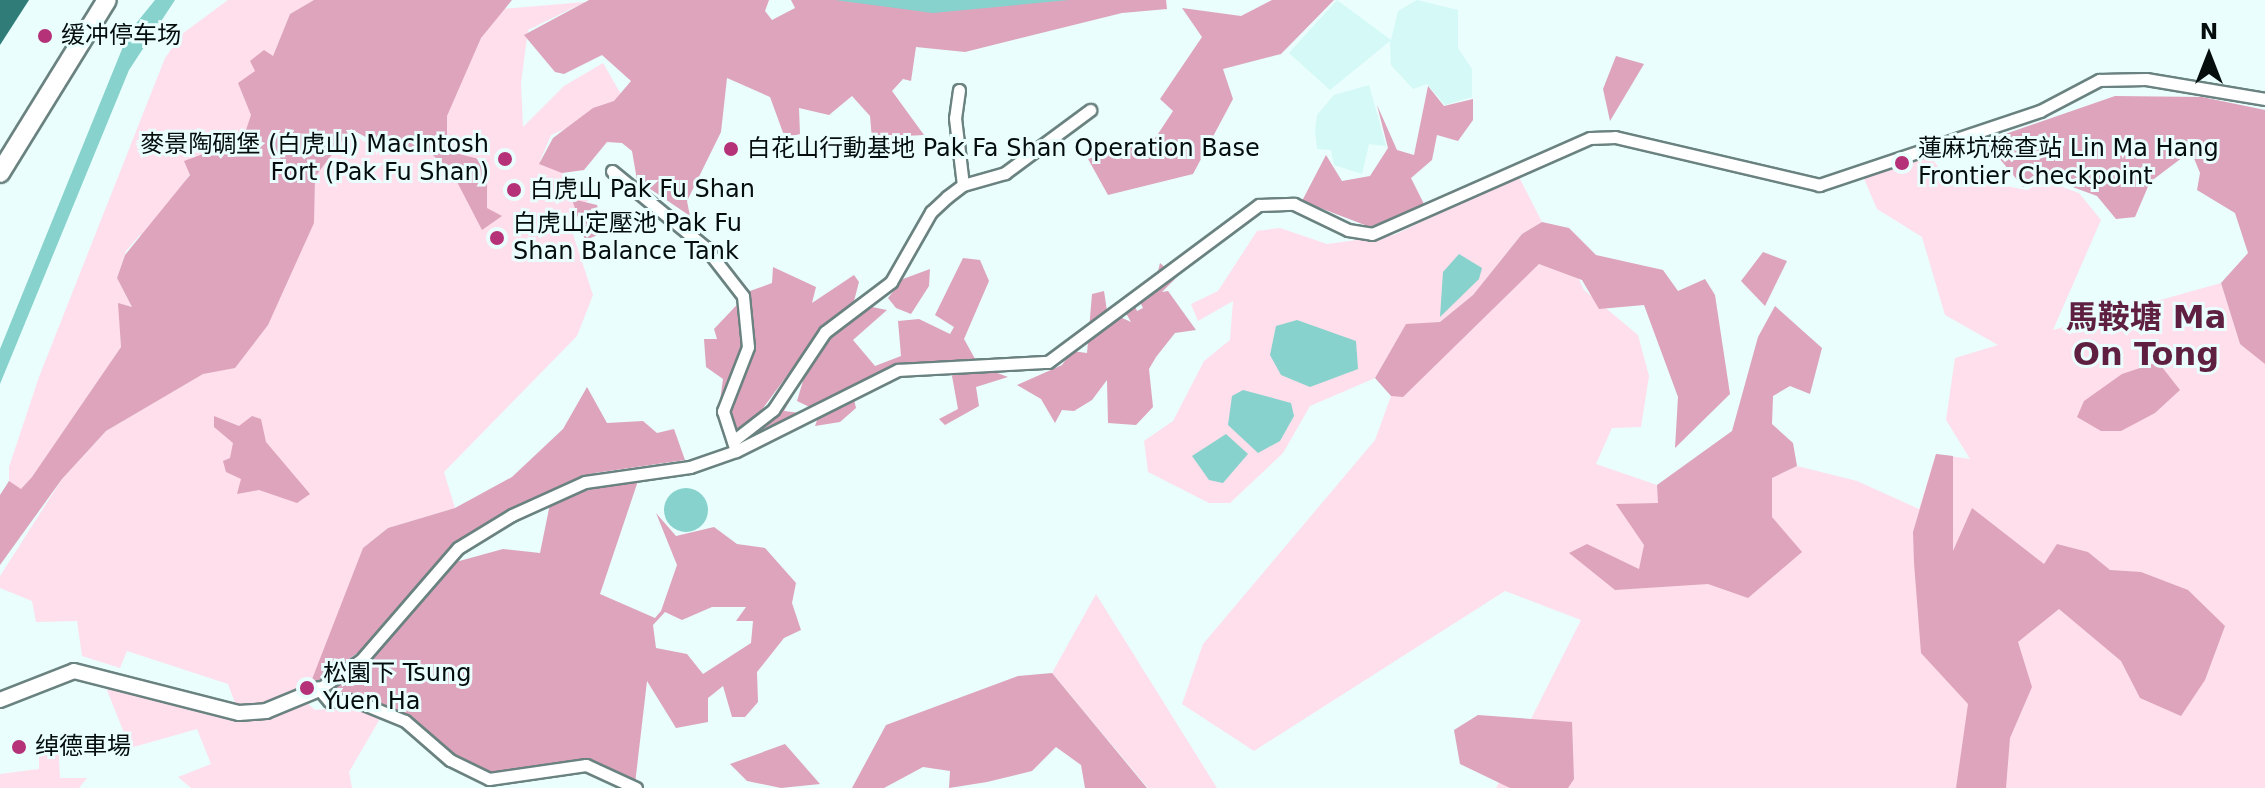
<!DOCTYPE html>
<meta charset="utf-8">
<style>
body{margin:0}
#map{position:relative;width:2265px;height:788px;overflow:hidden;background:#e9fefd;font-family:"DejaVu Sans","Noto Sans SC",sans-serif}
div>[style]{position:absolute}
.built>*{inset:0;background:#d4f9f6}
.green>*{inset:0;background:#fedfeb}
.forest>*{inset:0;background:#dda4bc}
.water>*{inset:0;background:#87d2cd}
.round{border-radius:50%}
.building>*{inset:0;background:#2f7c79}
.roads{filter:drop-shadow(2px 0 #6a8280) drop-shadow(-2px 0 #6a8280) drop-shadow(0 2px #6a8280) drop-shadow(0 -2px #6a8280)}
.minor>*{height:11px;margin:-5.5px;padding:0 5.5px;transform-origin:5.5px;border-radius:5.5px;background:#fff}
.tertiary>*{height:14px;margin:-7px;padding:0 7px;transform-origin:7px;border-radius:7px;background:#fff}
.trunk>*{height:18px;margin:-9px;padding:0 9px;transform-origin:9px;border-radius:9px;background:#fff}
.dots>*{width:22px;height:22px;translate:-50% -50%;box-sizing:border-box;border:4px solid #e9fefd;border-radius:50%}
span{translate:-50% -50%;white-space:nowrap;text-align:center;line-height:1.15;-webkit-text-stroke:6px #e9fefd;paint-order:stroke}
.poi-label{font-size:24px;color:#050d0d}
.left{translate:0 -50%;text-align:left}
.right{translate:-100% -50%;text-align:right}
.district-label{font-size:32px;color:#5f1f40;font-weight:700}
.north{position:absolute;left:2169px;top:16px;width:80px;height:80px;-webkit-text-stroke:6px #e9fefd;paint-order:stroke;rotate:0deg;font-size:22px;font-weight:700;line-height:32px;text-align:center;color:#050d0d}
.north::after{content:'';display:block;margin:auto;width:28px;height:36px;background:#050d0d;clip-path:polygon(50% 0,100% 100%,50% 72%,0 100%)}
</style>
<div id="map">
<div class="built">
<div style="clip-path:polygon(1337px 0,1391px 40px,1398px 11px,1417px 0,1458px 10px,1458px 48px,1472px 69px,1472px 97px,1445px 105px,1427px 84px,1413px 89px,1391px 65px,1390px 41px,1330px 90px,1289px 53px)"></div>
<div style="clip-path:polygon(1369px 85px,1386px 146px,1369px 144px,1362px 174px,1334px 165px,1331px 150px,1317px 149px,1315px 130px,1317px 115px,1334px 95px)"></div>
</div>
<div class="green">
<div style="clip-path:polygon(228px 0,315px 0,290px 14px,273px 56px,255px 71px,256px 113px,245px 133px,190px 174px,147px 240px,140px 235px,126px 251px,117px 278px,132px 307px,119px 304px,121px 347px,34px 475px,20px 491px,9px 488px,9px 467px,39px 377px,165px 58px,182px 34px)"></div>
<div style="clip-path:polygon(585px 2px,528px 30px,521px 83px,523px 127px,564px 86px,603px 63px,622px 96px,607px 112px,551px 135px,540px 161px,596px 191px,569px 222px,593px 295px,577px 336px,444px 472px,455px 508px,388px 528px,363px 548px,307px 703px,315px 710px,347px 707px,381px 717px,349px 772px,352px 788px,191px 788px,178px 777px,211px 764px,197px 729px,130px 748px,105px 685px,232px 718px,236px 706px,228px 684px,127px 651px,120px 668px,82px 656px,77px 621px,36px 622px,32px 601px,0 588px,0 576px,62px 479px,106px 431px,222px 362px,337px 119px,363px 141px,389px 152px,430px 152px,479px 41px,502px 9px)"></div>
<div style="clip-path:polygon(1926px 151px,1940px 169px,1973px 170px,2005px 186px,2027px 190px,2046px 181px,2079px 193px,2101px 220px,2053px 330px,2221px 283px,2240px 344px,2265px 359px,2265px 788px,1496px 788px,1581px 620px,1505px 591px,1254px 751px,1182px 704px,1203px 644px,1375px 440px,1391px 396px,1403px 396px,1539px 264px,1577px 275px,1584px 290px,1638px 335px,1649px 376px,1641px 427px,1612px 428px,1596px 464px,1657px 485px,1771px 478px,1797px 466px,1857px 481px,1919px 509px,1936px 454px,1970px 459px,1946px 420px,1955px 358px,1998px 345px,1945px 315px,1922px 237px,1877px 209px,1862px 174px,1894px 162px,1897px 169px)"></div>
<div style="clip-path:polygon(1518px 175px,1542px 222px,1522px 234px,1473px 295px,1440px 322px,1406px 325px,1375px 378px,1310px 406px,1283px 453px,1230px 503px,1209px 503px,1148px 472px,1144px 441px,1173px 421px,1204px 361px,1230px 340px,1233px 301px,1198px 321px,1191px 304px,1218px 291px,1257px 231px,1280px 228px,1327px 244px,1394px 235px)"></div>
<div style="clip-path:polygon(1096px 594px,1217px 788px,1148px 788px,1052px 673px)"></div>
<div style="clip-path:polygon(58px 740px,60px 778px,87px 778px,79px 788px,0 788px,0 774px,39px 769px,39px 743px)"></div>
</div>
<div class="forest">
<div style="clip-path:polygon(314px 0,512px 0,481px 38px,447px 116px,447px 151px,487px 161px,487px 208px,502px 216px,482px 230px,455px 178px,430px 152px,393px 152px,351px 129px,315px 177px,314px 223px,268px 325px,235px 368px,203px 374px,106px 431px,62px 479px,0 565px,0 495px,9px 481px,21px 489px,32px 477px,121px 347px,118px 303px,132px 307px,117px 278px,125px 255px,190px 175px,184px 161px,203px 154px,211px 137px,226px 142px,245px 133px,251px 115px,238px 83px,255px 71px,250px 61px,264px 50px,273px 56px,290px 14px)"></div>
<div style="clip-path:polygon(589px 0,769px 0,765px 11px,772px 20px,795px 8px,791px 0,1166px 0,1167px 9px,1122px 13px,965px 52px,916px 47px,911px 81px,903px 79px,892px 91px,924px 135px,905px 136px,888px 150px,873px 151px,870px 116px,852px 96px,829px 115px,799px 108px,800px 134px,785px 138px,770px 97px,727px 78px,721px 132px,687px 201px,690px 216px,637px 180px,632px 151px,622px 143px,607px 142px,584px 170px,562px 173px,539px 164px,553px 138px,593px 108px,614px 101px,631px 81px,602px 55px,564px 74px,555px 72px,524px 35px)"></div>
<div style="clip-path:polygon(1272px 0,1334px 0,1281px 54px,1223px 69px,1233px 99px,1193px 174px,1108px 195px,1088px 159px,1156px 137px,1173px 111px,1160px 99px,1202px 37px,1182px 8px,1241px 16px)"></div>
<div style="clip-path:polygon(1616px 56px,1644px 64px,1610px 121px,1603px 89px)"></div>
<div style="clip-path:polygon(1428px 86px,1444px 106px,1473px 99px,1473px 120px,1458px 141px,1437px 135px,1432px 160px,1411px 178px,1426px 208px,1370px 227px,1302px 201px,1326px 155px,1342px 181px,1370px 176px,1388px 148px,1377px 105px,1397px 150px,1414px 155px)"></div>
<div style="clip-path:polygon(2115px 96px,2202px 97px,2265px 110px,2265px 364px,2240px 344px,2221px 283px,2248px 253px,2235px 213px,2197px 190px,2200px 173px,2191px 151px,2150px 182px,2135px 217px,2116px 219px,2097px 196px,2040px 175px,2023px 187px,1985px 141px)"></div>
<div style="clip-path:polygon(572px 199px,597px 205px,606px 232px,585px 240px)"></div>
<div style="clip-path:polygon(1542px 222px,1569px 228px,1596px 255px,1663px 270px,1678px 291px,1705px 279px,1715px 295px,1730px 394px,1675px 448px,1678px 397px,1644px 305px,1599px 309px,1582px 280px,1539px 264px,1403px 397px,1391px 396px,1375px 378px,1406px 324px,1440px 322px,1473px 295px,1522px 234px)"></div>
<div style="clip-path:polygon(1763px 252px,1787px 261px,1765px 306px,1741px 281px)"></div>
<div style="clip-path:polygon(963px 258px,980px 260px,989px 281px,964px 339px,979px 366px,1008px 377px,976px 387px,979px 406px,945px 425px,939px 419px,958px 409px,952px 376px,962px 362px,912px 367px,890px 384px,873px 384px,853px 395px,856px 408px,840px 422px,815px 426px,820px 412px,797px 401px,805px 374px,784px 411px,800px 413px,739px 443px,813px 357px,813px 362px,835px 322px,857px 304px,887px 310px,853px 340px,875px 366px,901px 356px,898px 321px,919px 319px,950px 334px,954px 327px,935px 315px)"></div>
<div style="clip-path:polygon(1160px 263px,1168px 270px,1173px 266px,1178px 276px,1162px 292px,1168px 291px,1196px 330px,1175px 333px,1156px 357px,1149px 369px,1153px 407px,1136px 425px,1108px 423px,1107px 380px,1092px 400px,1074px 411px,1062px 410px,1055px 423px,1041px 399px,1017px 385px,1062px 365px,1072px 351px,1087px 353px,1092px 294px,1104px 291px,1107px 311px,1131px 322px,1120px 303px,1130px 296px,1137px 311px,1143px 308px,1136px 294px,1155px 283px)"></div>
<div style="clip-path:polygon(773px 267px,816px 287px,812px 303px,854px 275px,859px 282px,854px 301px,815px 338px,749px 427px,737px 433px,719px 408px,723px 379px,706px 367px,704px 339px,717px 339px,714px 329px,750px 291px,772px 283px)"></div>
<div style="clip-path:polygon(930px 269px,929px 286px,911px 314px,896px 308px,888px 298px,903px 279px)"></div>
<div style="clip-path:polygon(1775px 306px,1822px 348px,1810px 394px,1790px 386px,1773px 396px,1772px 424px,1793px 443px,1797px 466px,1772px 478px,1772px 517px,1802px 552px,1748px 598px,1708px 584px,1615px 590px,1569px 553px,1587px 544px,1639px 569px,1644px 545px,1616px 504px,1658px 503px,1657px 485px,1732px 431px,1758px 337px)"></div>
<div style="clip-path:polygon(2158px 362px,2180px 390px,2155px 413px,2121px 431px,2101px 431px,2077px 417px,2084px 401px,2122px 374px)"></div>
<div style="clip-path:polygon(587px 387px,607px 423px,643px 421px,657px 433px,674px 429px,685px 460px,595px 473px,484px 524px,445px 554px,366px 647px,309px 687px,363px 548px,388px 528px,455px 508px,512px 477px,563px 429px)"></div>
<div style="clip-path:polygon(214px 416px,239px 426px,252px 416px,261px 419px,266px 442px,310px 494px,297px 503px,259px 490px,237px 494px,241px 479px,226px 472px,223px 461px,230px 458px,233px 443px,214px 427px)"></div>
<div style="clip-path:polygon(1936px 454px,1953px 456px,1953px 551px,1972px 508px,2044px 564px,2057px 544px,2088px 552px,2110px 570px,2141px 572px,2188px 590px,2225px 626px,2205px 680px,2181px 716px,2140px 698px,2121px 661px,2059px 609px,2018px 642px,2032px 687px,2010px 738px,2006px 788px,1956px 788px,1968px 704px,1921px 653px,1914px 563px,1913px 532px)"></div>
<div style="clip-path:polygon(evenodd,639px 478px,600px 594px,655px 618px,661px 611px,677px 565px,656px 513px,676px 536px,714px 527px,737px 544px,765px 548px,796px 583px,792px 603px,801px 630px,784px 638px,757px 672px,758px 702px,745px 717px,732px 717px,723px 686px,708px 698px,708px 722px,676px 728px,647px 681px,635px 784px,588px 760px,488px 774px,458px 760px,413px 722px,332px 695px,329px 690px,358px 672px,452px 563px,503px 549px,540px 553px,551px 499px,639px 478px,712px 607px,746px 607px,736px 621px,753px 621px,751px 643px,703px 674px,687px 654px,656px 648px,653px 625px,665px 612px,682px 620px,712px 607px)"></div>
<div style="clip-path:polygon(1052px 673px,1147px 788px,1085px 788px,1081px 765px,1056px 747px,1032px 771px,987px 782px,949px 788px,950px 771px,923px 767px,884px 788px,852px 788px,886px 725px,1018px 676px)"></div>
<div style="clip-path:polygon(1478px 715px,1572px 722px,1574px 779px,1568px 788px,1510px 788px,1460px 764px,1454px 730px)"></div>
<div style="clip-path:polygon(785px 744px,820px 784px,781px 788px,747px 781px,730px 764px)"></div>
</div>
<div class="water">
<div style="clip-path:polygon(155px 0,175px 0,129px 70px,0 384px,0 349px,129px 32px)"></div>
<div style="clip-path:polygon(835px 0,1069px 0,933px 13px)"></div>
<div style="clip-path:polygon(1459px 254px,1482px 268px,1479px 279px,1440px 317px,1443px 272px)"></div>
<div style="clip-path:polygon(1297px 320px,1356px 341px,1358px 369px,1310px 387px,1281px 375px,1270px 355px,1276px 326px)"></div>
<div style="clip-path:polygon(1243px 390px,1291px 403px,1294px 416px,1280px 441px,1258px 453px,1228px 425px,1232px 396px)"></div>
<div style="clip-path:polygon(1226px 434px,1248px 454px,1223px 483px,1209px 480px,1192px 456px)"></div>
<div class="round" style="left:664px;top:488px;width:44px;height:44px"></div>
</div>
<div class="building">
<div style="clip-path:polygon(0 0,29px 0,0 45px)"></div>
</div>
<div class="roads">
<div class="minor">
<div style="left:959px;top:90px;width:28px;rotate:98deg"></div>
<div style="left:955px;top:118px;width:67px;rotate:83.2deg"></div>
<div style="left:612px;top:171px;width:120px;rotate:39.3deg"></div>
<div style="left:705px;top:247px;width:62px;rotate:52.2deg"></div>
<div style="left:743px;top:296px;width:51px;rotate:84.4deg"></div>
<div style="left:748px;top:347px;width:69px;rotate:111.3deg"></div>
<div style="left:723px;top:411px;width:38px;rotate:72deg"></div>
<div style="left:733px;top:441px;width:51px;rotate:-37.8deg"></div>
<div style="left:773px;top:410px;width:94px;rotate:-56.3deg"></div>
<div style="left:825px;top:332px;width:83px;rotate:-37.1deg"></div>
<div style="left:891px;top:282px;width:81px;rotate:-60.3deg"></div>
<div style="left:931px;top:212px;width:22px;rotate:-43deg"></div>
<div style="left:947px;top:197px;width:20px;rotate:-37deg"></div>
<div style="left:963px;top:185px;width:44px;rotate:-15.9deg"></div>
<div style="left:1005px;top:173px;width:106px;rotate:-36.5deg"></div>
<div style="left:636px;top:788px;width:55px;rotate:-155.3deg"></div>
<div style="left:586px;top:765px;width:98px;rotate:171.8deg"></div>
<div style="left:489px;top:779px;width:43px;rotate:-154deg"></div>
<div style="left:450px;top:760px;width:60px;rotate:-139.1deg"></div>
<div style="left:405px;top:721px;width:55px;rotate:-157.6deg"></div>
<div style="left:354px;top:700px;width:25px;rotate:178deg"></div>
<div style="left:329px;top:701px;width:16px;rotate:-130deg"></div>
<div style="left:319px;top:689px;width:51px;rotate:-34.6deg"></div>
<div style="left:361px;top:660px;width:148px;rotate:-49.1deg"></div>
<div style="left:458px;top:548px;width:63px;rotate:-31.4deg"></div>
<div style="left:512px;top:515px;width:80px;rotate:-24.3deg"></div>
<div style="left:585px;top:482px;width:106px;rotate:-8.1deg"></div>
<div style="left:690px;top:467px;width:49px;rotate:-19.2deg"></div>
<div style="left:736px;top:451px;width:181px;rotate:-26.6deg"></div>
<div style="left:898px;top:370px;width:150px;rotate:-3.1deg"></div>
<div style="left:1048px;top:362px;width:263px;rotate:-36.7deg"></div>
<div style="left:1259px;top:205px;width:35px;rotate:-2deg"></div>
<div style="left:1294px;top:204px;width:60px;rotate:25.7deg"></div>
<div style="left:1348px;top:230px;width:24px;rotate:9deg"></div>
<div style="left:1372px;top:234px;width:238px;rotate:-23.8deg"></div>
<div style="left:1590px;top:138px;width:25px;rotate:-2deg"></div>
<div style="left:1615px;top:137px;width:210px;rotate:13.2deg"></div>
<div style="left:1819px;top:185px;width:233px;rotate:-18.5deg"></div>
<div style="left:2040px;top:111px;width:67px;rotate:-27.7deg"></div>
<div style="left:2099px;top:80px;width:47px;rotate:-1.2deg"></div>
<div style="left:2146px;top:79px;width:121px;rotate:9.5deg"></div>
</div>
<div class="tertiary">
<div style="left:0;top:700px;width:79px;rotate:-21.4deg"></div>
<div style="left:74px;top:671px;width:170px;rotate:14.3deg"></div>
<div style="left:239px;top:713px;width:27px;rotate:-4deg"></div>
<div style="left:266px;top:711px;width:57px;rotate:-22.5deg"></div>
</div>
<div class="trunk">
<div style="left:0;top:173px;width:203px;rotate:-58.3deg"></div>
</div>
</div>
<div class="dots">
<div style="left:45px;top:36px;background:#b53279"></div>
<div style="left:731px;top:149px;background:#b53279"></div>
<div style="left:505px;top:159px;background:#b53279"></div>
<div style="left:1902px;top:163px;background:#b53279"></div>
<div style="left:514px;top:190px;background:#b53279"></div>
<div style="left:497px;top:238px;background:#b53279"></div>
<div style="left:307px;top:688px;background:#b53279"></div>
<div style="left:19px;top:747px;background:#b53279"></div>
</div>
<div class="poi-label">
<span class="left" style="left:61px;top:36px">缓冲停车场</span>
<span class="right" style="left:489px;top:159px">麥景陶碉堡 (白虎山) MacIntosh<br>Fort (Pak Fu Shan)</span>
<span class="left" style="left:747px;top:149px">白花山行動基地 Pak Fa Shan Operation Base</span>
<span class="left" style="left:1918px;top:163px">蓮麻坑檢查站 Lin Ma Hang<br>Frontier Checkpoint</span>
<span class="left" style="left:530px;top:190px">白虎山 Pak Fu Shan</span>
<span class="left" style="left:513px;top:238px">白虎山定壓池 Pak Fu<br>Shan Balance Tank</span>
<span class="left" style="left:323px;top:688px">松園下 Tsung<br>Yuen Ha</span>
<span class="left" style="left:35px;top:747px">绰德車場</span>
</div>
<div class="district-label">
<span style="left:2146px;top:336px">馬鞍塘 Ma<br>On Tong</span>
</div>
<div class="north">N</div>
</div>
